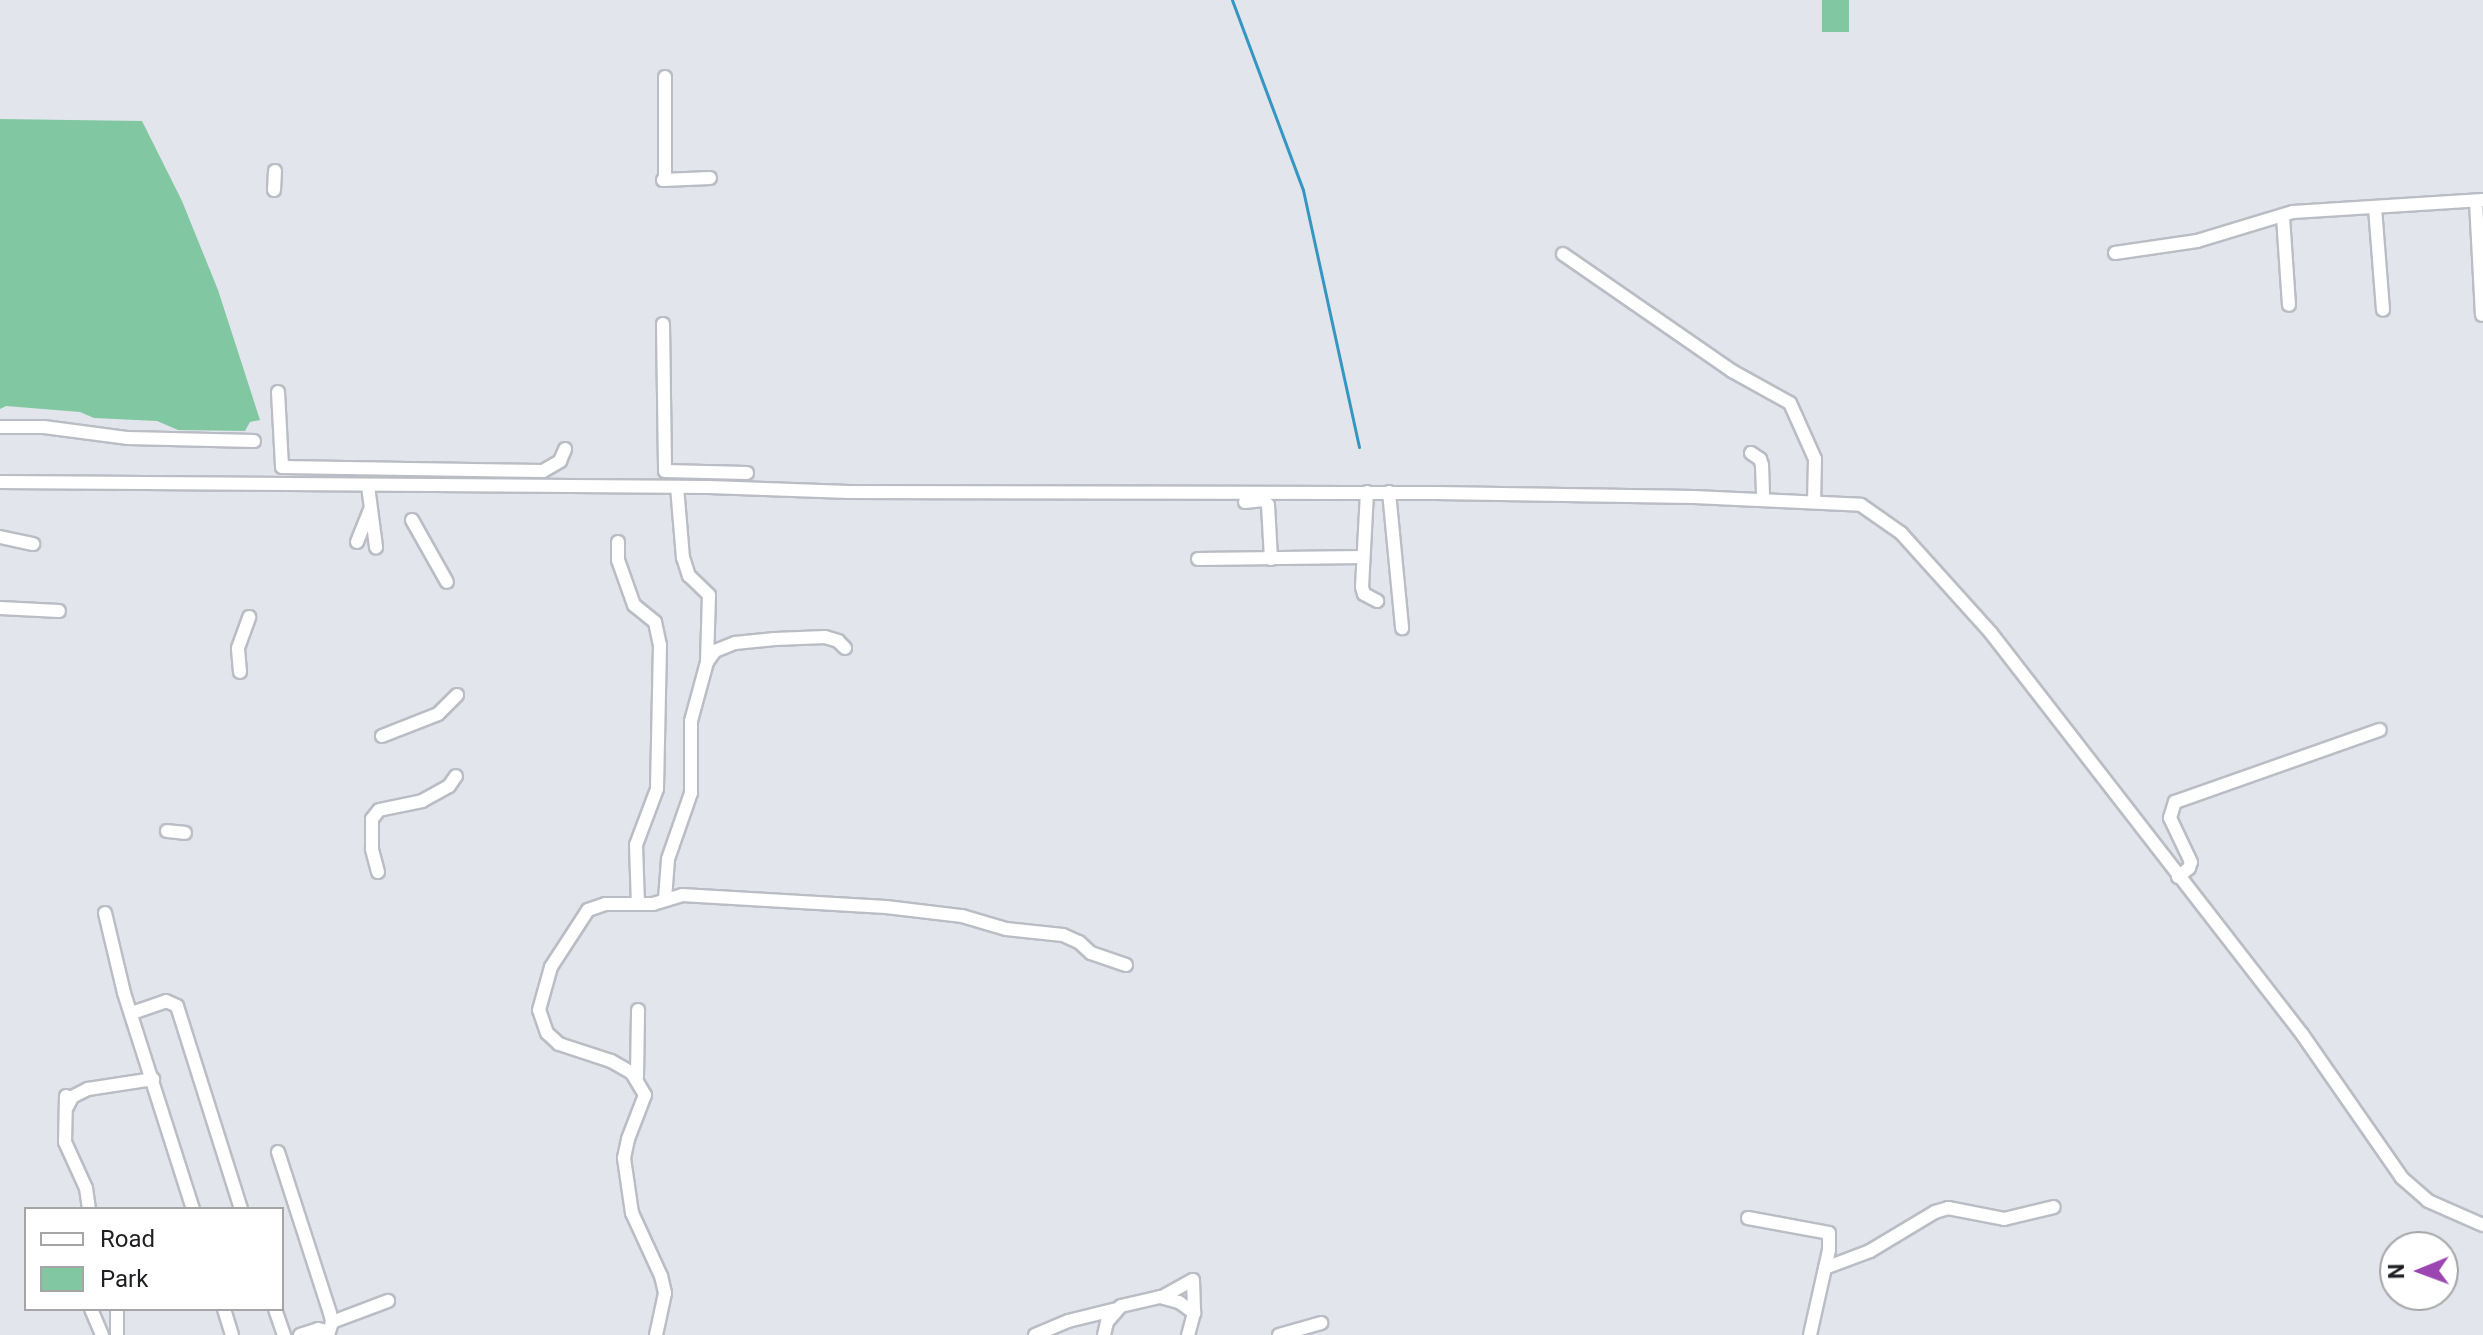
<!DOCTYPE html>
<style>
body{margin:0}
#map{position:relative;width:2483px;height:1335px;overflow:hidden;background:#e2e5ec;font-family:Roboto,sans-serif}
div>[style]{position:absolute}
.green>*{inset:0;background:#81c8a2;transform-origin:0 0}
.stream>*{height:3px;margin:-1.5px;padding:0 1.5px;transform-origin:1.5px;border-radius:1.5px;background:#3496c1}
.roads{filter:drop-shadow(2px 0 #bbbdc5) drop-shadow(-2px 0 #bbbdc5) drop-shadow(0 2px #bbbdc5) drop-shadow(0 -2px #bbbdc5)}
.minor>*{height:12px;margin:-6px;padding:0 6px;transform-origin:6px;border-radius:6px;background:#fff}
span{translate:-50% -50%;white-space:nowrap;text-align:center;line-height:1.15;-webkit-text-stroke:8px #fff;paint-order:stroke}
.legend{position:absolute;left:24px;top:1207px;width:260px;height:104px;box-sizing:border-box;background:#fff;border:2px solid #a5a5a7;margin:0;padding:10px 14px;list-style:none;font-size:24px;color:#1e1f22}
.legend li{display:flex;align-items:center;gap:16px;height:40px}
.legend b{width:40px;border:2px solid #a5a5a7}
.north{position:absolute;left:2379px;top:1231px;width:80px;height:80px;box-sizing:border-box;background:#fff;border:2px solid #a5a5a7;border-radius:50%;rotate:269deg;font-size:22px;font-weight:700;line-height:32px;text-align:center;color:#1e1f22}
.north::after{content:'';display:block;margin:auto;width:28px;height:36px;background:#9c46b2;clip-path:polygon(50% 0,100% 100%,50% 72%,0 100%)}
</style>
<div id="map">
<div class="green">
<div style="left:1822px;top:0;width:27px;height:32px"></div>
<div style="clip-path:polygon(0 119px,142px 121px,182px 201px,218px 290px,260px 420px,250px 422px,245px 431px,178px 430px,157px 421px,94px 418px,80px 412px,6px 406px,0 409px)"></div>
</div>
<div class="stream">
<div style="left:1232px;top:0;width:203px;rotate:69.5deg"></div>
<div style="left:1303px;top:190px;width:263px;rotate:77.7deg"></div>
</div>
<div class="roads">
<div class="minor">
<div style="left:665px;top:77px;width:103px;rotate:90deg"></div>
<div style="left:663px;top:180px;width:47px;rotate:-2.4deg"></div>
<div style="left:274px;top:190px;width:19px;rotate:-87deg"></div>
<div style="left:2476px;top:201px;width:114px;rotate:87deg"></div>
<div style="left:2375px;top:208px;width:102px;rotate:85.5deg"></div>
<div style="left:2283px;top:217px;width:88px;rotate:86.1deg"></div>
<div style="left:2115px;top:253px;width:83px;rotate:-8.3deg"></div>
<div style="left:2197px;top:241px;width:100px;rotate:-16.8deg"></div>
<div style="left:2293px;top:212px;width:190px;rotate:-3.6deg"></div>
<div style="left:1563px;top:254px;width:206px;rotate:34.7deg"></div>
<div style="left:1732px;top:371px;width:66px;rotate:28.9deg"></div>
<div style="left:1790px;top:403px;width:61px;rotate:65.9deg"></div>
<div style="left:1815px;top:459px;width:43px;rotate:91.3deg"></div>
<div style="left:663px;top:324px;width:147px;rotate:89.2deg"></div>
<div style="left:665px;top:471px;width:82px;rotate:1.4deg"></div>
<div style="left:278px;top:392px;width:75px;rotate:86.9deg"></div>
<div style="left:282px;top:467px;width:261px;rotate:0.9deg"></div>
<div style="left:543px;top:471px;width:20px;rotate:-30deg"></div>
<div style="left:560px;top:461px;width:13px;rotate:-67deg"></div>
<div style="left:0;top:427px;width:44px"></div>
<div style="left:44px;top:427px;width:85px;rotate:7.5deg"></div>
<div style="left:128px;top:438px;width:126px;rotate:1.4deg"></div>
<div style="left:1751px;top:453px;width:11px;rotate:34deg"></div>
<div style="left:1760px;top:459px;width:6px;rotate:72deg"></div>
<div style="left:1762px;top:465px;width:35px;rotate:88deg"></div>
<div style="left:0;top:482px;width:709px;rotate:0.4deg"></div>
<div style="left:709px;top:487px;width:140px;rotate:2deg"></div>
<div style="left:849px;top:492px;width:587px;rotate:0.1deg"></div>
<div style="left:1436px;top:493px;width:258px;rotate:0.9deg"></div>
<div style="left:1694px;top:497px;width:167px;rotate:2.7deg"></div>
<div style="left:1861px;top:505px;width:49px;rotate:35deg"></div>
<div style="left:1901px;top:533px;width:135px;rotate:48deg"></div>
<div style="left:1991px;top:633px;width:507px;rotate:52.2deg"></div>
<div style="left:2302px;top:1034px;width:175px;rotate:55.2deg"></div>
<div style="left:2402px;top:1178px;width:35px;rotate:41deg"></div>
<div style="left:2428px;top:1201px;width:60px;rotate:23.6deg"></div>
<div style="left:368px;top:486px;width:62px;rotate:82.5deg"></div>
<div style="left:1367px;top:492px;width:95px;rotate:93deg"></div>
<div style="left:1362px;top:587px;width:7px;rotate:74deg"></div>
<div style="left:1364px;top:594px;width:15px;rotate:28deg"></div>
<div style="left:1389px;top:492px;width:137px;rotate:84.5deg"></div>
<div style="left:1245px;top:502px;width:19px;rotate:-6deg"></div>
<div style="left:1264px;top:500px;width:6px;rotate:51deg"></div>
<div style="left:1268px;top:505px;width:54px;rotate:86.8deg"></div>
<div style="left:412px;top:520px;width:71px;rotate:60.6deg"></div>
<div style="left:0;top:537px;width:34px;rotate:12deg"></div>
<div style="left:357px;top:542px;width:35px;rotate:-68deg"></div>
<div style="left:618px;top:542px;width:18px;rotate:90deg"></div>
<div style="left:618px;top:560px;width:48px;rotate:70.4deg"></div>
<div style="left:634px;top:605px;width:27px;rotate:39deg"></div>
<div style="left:655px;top:622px;width:24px;rotate:78deg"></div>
<div style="left:660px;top:645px;width:144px;rotate:91.2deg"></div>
<div style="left:657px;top:789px;width:60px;rotate:110.6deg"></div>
<div style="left:636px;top:845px;width:59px;rotate:88.1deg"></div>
<div style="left:1198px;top:559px;width:165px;rotate:-0.7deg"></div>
<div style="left:0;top:608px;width:59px;rotate:2.9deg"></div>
<div style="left:707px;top:662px;width:14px;rotate:-54deg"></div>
<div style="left:715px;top:651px;width:22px;rotate:-22deg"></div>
<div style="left:735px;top:643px;width:40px;rotate:-5.7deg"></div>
<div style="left:775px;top:639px;width:50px;rotate:-2.3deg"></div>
<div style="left:825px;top:637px;width:14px;rotate:17deg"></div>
<div style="left:838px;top:641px;width:10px;rotate:45deg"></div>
<div style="left:240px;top:672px;width:24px;rotate:-95deg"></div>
<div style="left:238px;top:648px;width:33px;rotate:-70deg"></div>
<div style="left:382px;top:736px;width:60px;rotate:-21.4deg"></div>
<div style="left:438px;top:714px;width:27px;rotate:-45deg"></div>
<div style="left:167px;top:831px;width:18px;rotate:6deg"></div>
<div style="left:378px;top:872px;width:24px;rotate:-105deg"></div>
<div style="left:372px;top:849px;width:30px;rotate:-90deg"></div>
<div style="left:372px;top:819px;width:11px;rotate:-52deg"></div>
<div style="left:379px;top:810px;width:44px;rotate:-11.8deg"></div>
<div style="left:422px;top:801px;width:31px;rotate:-29deg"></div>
<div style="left:449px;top:786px;width:12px;rotate:-55deg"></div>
<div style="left:2178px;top:877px;width:14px;rotate:-39deg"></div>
<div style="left:2189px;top:868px;width:6px;rotate:-72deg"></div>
<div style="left:2191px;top:862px;width:49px;rotate:-115.5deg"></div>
<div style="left:2170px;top:818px;width:17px;rotate:-73deg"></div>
<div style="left:2175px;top:802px;width:217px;rotate:-19.4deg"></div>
<div style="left:665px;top:899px;width:40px;rotate:-85.7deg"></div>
<div style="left:668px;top:859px;width:70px;rotate:-70.8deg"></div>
<div style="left:691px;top:793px;width:72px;rotate:-90deg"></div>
<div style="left:691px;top:721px;width:61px;rotate:-74.8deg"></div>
<div style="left:707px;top:662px;width:67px;rotate:-88.3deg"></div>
<div style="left:709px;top:595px;width:28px;rotate:-136deg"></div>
<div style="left:689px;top:576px;width:19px;rotate:-108deg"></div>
<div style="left:683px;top:558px;width:71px;rotate:-94.8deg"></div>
<div style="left:105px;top:913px;width:82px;rotate:76.6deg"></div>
<div style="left:124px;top:993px;width:227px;rotate:72.3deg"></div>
<div style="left:132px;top:1013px;width:36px;rotate:-19deg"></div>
<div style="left:166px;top:1001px;width:12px;rotate:24deg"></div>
<div style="left:177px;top:1006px;width:213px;rotate:72.5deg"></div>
<div style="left:637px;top:1077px;width:67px;rotate:-89.1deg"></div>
<div style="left:66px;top:1096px;width:46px;rotate:91.2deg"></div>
<div style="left:65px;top:1142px;width:51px;rotate:65.5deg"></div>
<div style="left:86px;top:1188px;width:21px;rotate:82deg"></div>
<div style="left:67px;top:1107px;width:11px;rotate:-63deg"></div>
<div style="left:72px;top:1097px;width:18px;rotate:-27deg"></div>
<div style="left:88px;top:1089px;width:66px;rotate:-8.7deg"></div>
<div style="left:278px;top:1152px;width:169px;rotate:72.1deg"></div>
<div style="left:330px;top:1313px;width:9px;rotate:77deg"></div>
<div style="left:332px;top:1322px;width:14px;rotate:107deg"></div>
<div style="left:1748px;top:1218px;width:82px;rotate:10.5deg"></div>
<div style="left:1829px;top:1233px;width:17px;rotate:90deg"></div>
<div style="left:1829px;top:1250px;width:87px;rotate:102.6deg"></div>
<div style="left:1825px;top:1268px;width:48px;rotate:-20.7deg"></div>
<div style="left:1870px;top:1251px;width:76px;rotate:-31deg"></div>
<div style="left:1935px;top:1212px;width:14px;rotate:-17deg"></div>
<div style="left:1948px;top:1208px;width:57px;rotate:11.1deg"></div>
<div style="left:2004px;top:1219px;width:51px;rotate:-13.5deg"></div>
<div style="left:1162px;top:1297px;width:35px;rotate:-29deg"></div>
<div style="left:1193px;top:1280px;width:33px;rotate:88deg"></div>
<div style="left:91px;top:1309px;width:28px;rotate:67deg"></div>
<div style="left:224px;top:1309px;width:27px;rotate:73deg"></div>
<div style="left:275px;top:1309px;width:28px;rotate:71deg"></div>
<div style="left:332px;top:1322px;width:60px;rotate:-20.6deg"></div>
<div style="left:117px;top:1335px;width:26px;rotate:-90deg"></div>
<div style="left:300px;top:1335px;width:19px;rotate:-18deg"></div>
<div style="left:318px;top:1329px;width:9px;rotate:13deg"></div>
<div style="left:656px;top:1335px;width:43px;rotate:-77.9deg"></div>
<div style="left:665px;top:1293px;width:17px;rotate:-103deg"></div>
<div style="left:661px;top:1276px;width:69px;rotate:-114.7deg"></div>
<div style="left:632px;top:1213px;width:56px;rotate:-98.3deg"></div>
<div style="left:624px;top:1158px;width:19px;rotate:-78deg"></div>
<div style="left:628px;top:1139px;width:47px;rotate:-68.9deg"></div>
<div style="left:645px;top:1095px;width:26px;rotate:-121deg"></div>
<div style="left:632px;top:1073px;width:24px;rotate:-150deg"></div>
<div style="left:611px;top:1061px;width:55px;rotate:-161.9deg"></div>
<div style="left:559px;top:1044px;width:16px;rotate:-137deg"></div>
<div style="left:547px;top:1033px;width:24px;rotate:-109deg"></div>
<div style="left:539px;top:1010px;width:45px;rotate:-74.4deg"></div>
<div style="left:551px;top:967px;width:68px;rotate:-57deg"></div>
<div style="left:588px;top:910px;width:18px;rotate:-19deg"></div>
<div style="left:605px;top:904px;width:48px"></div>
<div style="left:653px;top:904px;width:30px;rotate:-17deg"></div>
<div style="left:682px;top:895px;width:204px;rotate:3.4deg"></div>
<div style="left:886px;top:907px;width:77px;rotate:6.8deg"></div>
<div style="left:962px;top:916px;width:46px;rotate:16.5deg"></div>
<div style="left:1006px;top:929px;width:57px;rotate:6deg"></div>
<div style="left:1063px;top:935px;width:17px;rotate:24deg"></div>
<div style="left:1079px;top:942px;width:16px;rotate:43deg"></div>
<div style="left:1091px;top:953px;width:37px;rotate:19deg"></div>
<div style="left:1035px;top:1335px;width:36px;rotate:-23deg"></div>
<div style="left:1068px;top:1321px;width:50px;rotate:-13.8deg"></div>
<div style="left:1104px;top:1335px;width:13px;rotate:-77deg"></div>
<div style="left:1107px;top:1322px;width:21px;rotate:-49deg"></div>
<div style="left:1121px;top:1306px;width:40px;rotate:-13deg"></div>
<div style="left:1160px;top:1297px;width:20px;rotate:15deg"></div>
<div style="left:1179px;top:1302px;width:19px;rotate:36deg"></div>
<div style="left:1194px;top:1313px;width:23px;rotate:105deg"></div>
<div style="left:1279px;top:1335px;width:44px;rotate:-15.9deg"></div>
</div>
</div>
<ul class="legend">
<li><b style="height:10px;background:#fff"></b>Road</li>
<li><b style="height:22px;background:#81c8a2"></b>Park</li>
</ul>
<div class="north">N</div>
</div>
